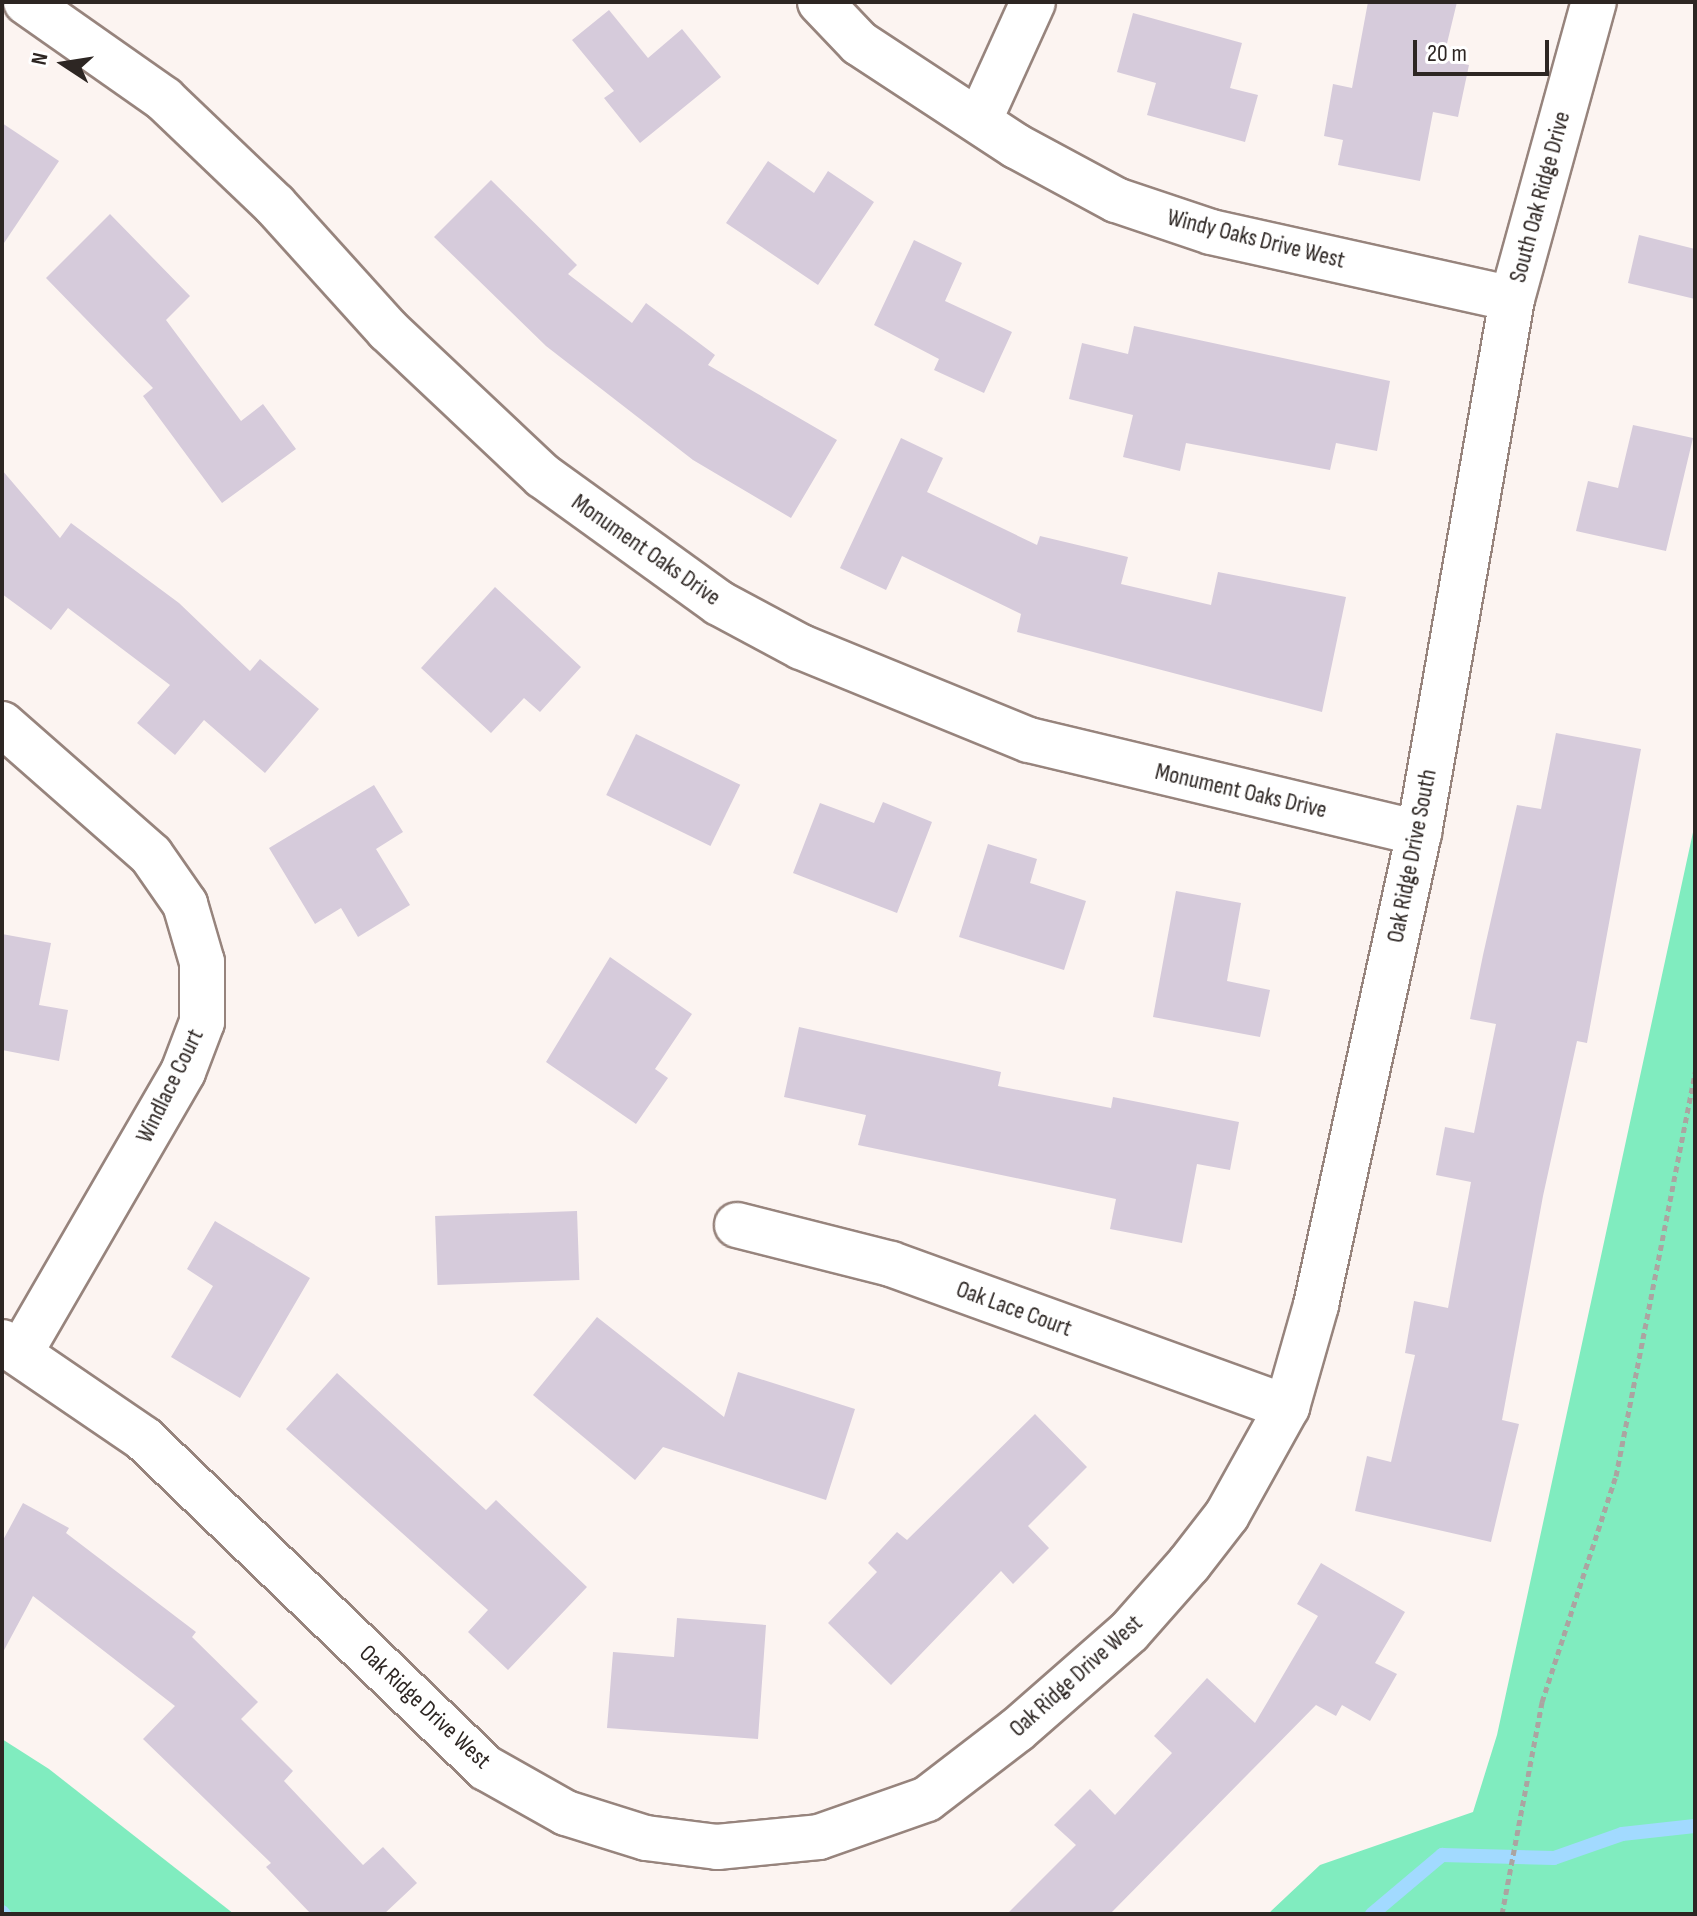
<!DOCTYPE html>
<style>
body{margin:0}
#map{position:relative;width:1697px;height:1916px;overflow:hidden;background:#fcf4f1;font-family:"Sofia Sans Condensed",sans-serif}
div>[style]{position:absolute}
.green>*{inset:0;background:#80ecbf}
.stream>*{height:14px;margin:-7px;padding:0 7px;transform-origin:7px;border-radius:7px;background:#a2daff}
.building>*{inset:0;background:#d6cbdb;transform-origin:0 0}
.path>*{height:5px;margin-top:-2.5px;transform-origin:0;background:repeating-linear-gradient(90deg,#aba4a1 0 6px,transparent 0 10px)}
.roads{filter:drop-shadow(2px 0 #97847d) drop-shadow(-2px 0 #97847d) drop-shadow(0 2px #97847d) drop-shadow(0 -2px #97847d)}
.minor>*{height:44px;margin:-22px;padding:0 22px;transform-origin:22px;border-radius:22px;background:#fff}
span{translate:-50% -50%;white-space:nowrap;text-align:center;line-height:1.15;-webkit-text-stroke:8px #fff;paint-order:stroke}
.street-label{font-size:24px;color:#2d2623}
.frame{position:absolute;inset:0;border:4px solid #2d2623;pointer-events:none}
.north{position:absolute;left:24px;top:24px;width:80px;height:80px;-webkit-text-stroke:6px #fff;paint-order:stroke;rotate:282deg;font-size:22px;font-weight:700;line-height:32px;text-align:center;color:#2d2623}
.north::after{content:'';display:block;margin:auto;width:28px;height:36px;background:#2d2623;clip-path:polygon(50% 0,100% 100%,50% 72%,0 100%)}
.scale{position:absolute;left:1413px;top:40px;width:136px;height:36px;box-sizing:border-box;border:4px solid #2d2623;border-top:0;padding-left:10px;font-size:24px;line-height:28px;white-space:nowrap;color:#2d2623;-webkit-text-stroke:6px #fff;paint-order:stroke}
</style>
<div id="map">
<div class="green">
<div style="clip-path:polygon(1695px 823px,1695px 1914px,1268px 1914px,1320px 1865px,1473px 1812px,1497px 1735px)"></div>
<div style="clip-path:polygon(2px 1739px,49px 1769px,234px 1914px,2px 1914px)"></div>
</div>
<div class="stream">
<div style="left:2px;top:1912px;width:3px;rotate:45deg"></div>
<div style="left:1372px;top:1914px;width:92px;rotate:-40.1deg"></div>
<div style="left:1442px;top:1855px;width:112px;rotate:1.5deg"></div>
<div style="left:1554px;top:1858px;width:72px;rotate:-19.4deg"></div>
<div style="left:1622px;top:1834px;width:73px;rotate:-6.3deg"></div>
</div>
<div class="building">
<div style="clip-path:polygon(1368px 2px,1457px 2px,1443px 60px,1469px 65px,1458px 117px,1433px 112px,1420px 181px,1338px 165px,1343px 140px,1324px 136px,1333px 84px,1352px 88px)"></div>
<div style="clip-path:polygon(609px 10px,648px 58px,682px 29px,721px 77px,640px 143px,604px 98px,614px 91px,572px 40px)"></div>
<div style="clip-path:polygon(1133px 13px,1242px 43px,1230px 88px,1258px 95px,1245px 142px,1147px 115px,1156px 83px,1117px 72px)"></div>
<div style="clip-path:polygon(2px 123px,59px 161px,2px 246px)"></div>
<div style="clip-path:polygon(768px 161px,814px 193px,828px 171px,874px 202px,818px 285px,726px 223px)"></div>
<div style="clip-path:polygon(491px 180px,577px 265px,568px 274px,632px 323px,646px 303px,715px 355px,708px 365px,837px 440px,791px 518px,693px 460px,546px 346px,434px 237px)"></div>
<div style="clip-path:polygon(110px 214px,190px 296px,166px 320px,241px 421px,263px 404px,296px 449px,222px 503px,143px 396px,153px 388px,46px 278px)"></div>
<div style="clip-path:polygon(1639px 235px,1695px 249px,1695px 299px,1628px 283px)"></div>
<div style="clip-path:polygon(914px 240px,962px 263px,945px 301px,1012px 332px,984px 393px,934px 370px,939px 359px,874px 325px)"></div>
<div style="clip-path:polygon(1134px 326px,1390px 381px,1377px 451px,1336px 443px,1330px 470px,1186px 443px,1180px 471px,1123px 457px,1133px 415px,1069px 399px,1082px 343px,1128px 354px)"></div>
<div style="clip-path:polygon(1633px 425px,1693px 438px,1666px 551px,1576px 531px,1588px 481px,1618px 488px)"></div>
<div style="clip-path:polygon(901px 438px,943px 458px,927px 492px,1037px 545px,1040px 536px,1128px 557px,1121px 584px,1211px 605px,1218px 572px,1346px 597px,1322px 712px,1017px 632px,1021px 614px,902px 556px,886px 590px,840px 568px)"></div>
<div style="clip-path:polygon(2px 470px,60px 538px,71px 523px,179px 603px,250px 671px,260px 659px,319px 709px,265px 773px,204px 720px,175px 755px,137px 723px,170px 685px,68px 608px,51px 630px,2px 594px)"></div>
<div style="clip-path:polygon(495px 587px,581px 667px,540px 712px,524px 698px,491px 733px,421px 668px)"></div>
<div style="clip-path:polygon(1556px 733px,1641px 749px,1587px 1043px,1577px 1041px,1543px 1196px,1502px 1420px,1519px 1424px,1491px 1542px,1355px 1511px,1367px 1456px,1391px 1462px,1415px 1355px,1405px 1353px,1414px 1301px,1448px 1308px,1471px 1182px,1436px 1175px,1445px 1127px,1474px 1133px,1496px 1024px,1470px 1019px,1483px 955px,1517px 805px,1541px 809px)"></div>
<div style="left:636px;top:734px;width:116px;height:68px;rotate:26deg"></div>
<div style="clip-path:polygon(374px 785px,403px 832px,376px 849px,410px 905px,358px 937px,341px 908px,315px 924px,269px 848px)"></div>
<div style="clip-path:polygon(883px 802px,932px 822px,897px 913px,793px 873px,820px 803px,874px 823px)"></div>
<div style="clip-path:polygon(988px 844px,1037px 859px,1030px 883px,1086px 901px,1064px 970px,959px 937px)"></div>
<div style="clip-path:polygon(1176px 891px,1241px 903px,1227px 981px,1270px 990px,1260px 1037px,1153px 1017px)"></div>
<div style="clip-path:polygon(2px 934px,51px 943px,39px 1005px,68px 1010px,59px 1061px,2px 1050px)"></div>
<div style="clip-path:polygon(610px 957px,692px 1014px,655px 1069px,668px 1078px,636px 1124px,546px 1062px)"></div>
<div style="clip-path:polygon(799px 1027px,1001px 1072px,998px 1086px,1111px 1108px,1113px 1097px,1239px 1122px,1230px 1170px,1197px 1164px,1182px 1243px,1110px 1229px,1116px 1199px,858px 1145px,866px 1115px,784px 1097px)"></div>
<div style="left:577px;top:1211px;width:69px;height:142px;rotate:88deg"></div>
<div style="clip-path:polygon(215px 1221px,310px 1278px,240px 1398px,171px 1357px,213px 1286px,187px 1269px)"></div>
<div style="clip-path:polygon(597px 1317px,724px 1417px,738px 1372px,855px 1409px,826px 1500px,663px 1447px,635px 1480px,533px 1395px)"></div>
<div style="clip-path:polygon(337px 1373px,486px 1510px,496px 1500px,587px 1587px,508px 1670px,468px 1632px,488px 1610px,286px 1429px)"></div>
<div style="clip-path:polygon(1035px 1414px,1087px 1467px,1028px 1526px,1049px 1548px,1013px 1584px,1001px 1571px,891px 1685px,828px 1623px,877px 1572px,868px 1563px,897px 1532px,907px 1540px)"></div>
<div style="clip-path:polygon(23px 1503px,69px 1528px,66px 1533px,196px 1632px,192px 1637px,258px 1702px,241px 1719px,293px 1771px,284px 1781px,363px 1865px,383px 1847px,417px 1883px,384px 1914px,311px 1914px,266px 1867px,271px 1863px,143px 1739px,175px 1706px,33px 1596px,2px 1654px,2px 1542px)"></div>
<div style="clip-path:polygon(1321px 1563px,1405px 1612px,1375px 1663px,1397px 1674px,1370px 1721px,1342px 1705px,1336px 1716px,1316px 1705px,1110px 1914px,1007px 1914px,1076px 1845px,1054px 1825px,1090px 1789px,1115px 1815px,1172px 1753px,1154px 1736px,1207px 1678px,1255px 1723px,1318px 1616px,1297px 1604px)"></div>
<div style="clip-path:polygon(677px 1618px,766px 1625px,758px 1739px,607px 1728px,613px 1652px,674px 1657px)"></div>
</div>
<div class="path">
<div style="left:1502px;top:1914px;width:216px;rotate:-79.3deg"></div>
<div style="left:1542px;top:1702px;width:238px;rotate:-71.9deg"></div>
<div style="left:1616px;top:1476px;width:412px;rotate:-78.9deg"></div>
</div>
<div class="roads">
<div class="minor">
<div style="left:26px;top:2px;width:169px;rotate:35.1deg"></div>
<div style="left:164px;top:99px;width:153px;rotate:43.7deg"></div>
<div style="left:275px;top:205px;width:169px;rotate:47.9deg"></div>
<div style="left:388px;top:330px;width:213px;rotate:43.3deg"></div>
<div style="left:543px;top:476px;width:217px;rotate:35.8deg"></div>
<div style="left:719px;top:603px;width:93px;rotate:28.2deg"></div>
<div style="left:801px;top:647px;width:246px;rotate:22.2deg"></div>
<div style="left:1029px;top:740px;width:401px;rotate:13.4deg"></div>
<div style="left:820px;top:2px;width:57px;rotate:46.4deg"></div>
<div style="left:859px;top:43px;width:188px;rotate:33.3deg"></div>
<div style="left:1016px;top:146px;width:114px;rotate:28.4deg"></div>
<div style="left:1116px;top:200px;width:100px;rotate:18.6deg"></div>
<div style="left:1211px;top:232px;width:308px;rotate:12.5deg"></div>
<div style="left:980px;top:119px;width:128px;rotate:-65.6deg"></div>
<div style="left:2px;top:724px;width:198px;rotate:41.3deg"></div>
<div style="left:151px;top:855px;width:60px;rotate:55.2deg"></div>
<div style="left:185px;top:904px;width:60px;rotate:73.7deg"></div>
<div style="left:202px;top:962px;width:60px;rotate:90deg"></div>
<div style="left:202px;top:1022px;width:53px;rotate:110.8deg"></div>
<div style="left:183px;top:1072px;width:325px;rotate:120.1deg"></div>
<div style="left:737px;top:1225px;width:159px;rotate:14.2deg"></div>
<div style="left:891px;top:1264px;width:421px;rotate:19.9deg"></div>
<div style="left:2px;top:1342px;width:172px;rotate:34.3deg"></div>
<div style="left:144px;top:1439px;width:475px;rotate:43.9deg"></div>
<div style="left:486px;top:1768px;width:92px;rotate:29.4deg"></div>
<div style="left:566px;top:1813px;width:84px;rotate:17.4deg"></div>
<div style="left:646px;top:1838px;width:72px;rotate:7.2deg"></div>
<div style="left:717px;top:1847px;width:102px;rotate:-5.6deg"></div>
<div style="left:819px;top:1837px;width:114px;rotate:-19.4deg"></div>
<div style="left:927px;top:1799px;width:113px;rotate:-37.5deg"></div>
<div style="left:1017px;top:1730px;width:149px;rotate:-41.2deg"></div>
<div style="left:1129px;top:1632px;width:91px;rotate:-48.6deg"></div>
<div style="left:1189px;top:1564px;width:62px;rotate:-52.2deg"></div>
<div style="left:1227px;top:1515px;width:124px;rotate:-60.9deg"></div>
<div style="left:1287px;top:1407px;width:106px;rotate:-74.1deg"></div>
<div style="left:1316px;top:1305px;width:483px;rotate:-77.7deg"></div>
<div style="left:1419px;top:833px;width:542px;rotate:-80.12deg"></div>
<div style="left:1512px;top:299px;width:308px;rotate:-74.6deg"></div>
</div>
</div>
<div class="street-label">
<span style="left:1540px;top:197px;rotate:-75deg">South Oak Ridge Drive</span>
<span style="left:1256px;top:239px;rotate:14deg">Windy Oaks Drive West</span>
<span style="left:646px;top:550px;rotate:35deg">Monument Oaks Drive</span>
<span style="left:1241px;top:791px;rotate:13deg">Monument Oaks Drive</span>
<span style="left:1412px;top:856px;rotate:-79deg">Oak Ridge Drive South</span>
<span style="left:170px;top:1086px;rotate:-64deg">Windlace Court</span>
<span style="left:1014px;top:1309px;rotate:20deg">Oak Lace Court</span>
<span style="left:1076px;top:1676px;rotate:-42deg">Oak Ridge Drive West</span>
<span style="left:425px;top:1707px;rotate:43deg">Oak Ridge Drive West</span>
</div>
<div class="frame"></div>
<div class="north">N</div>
<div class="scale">20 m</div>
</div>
